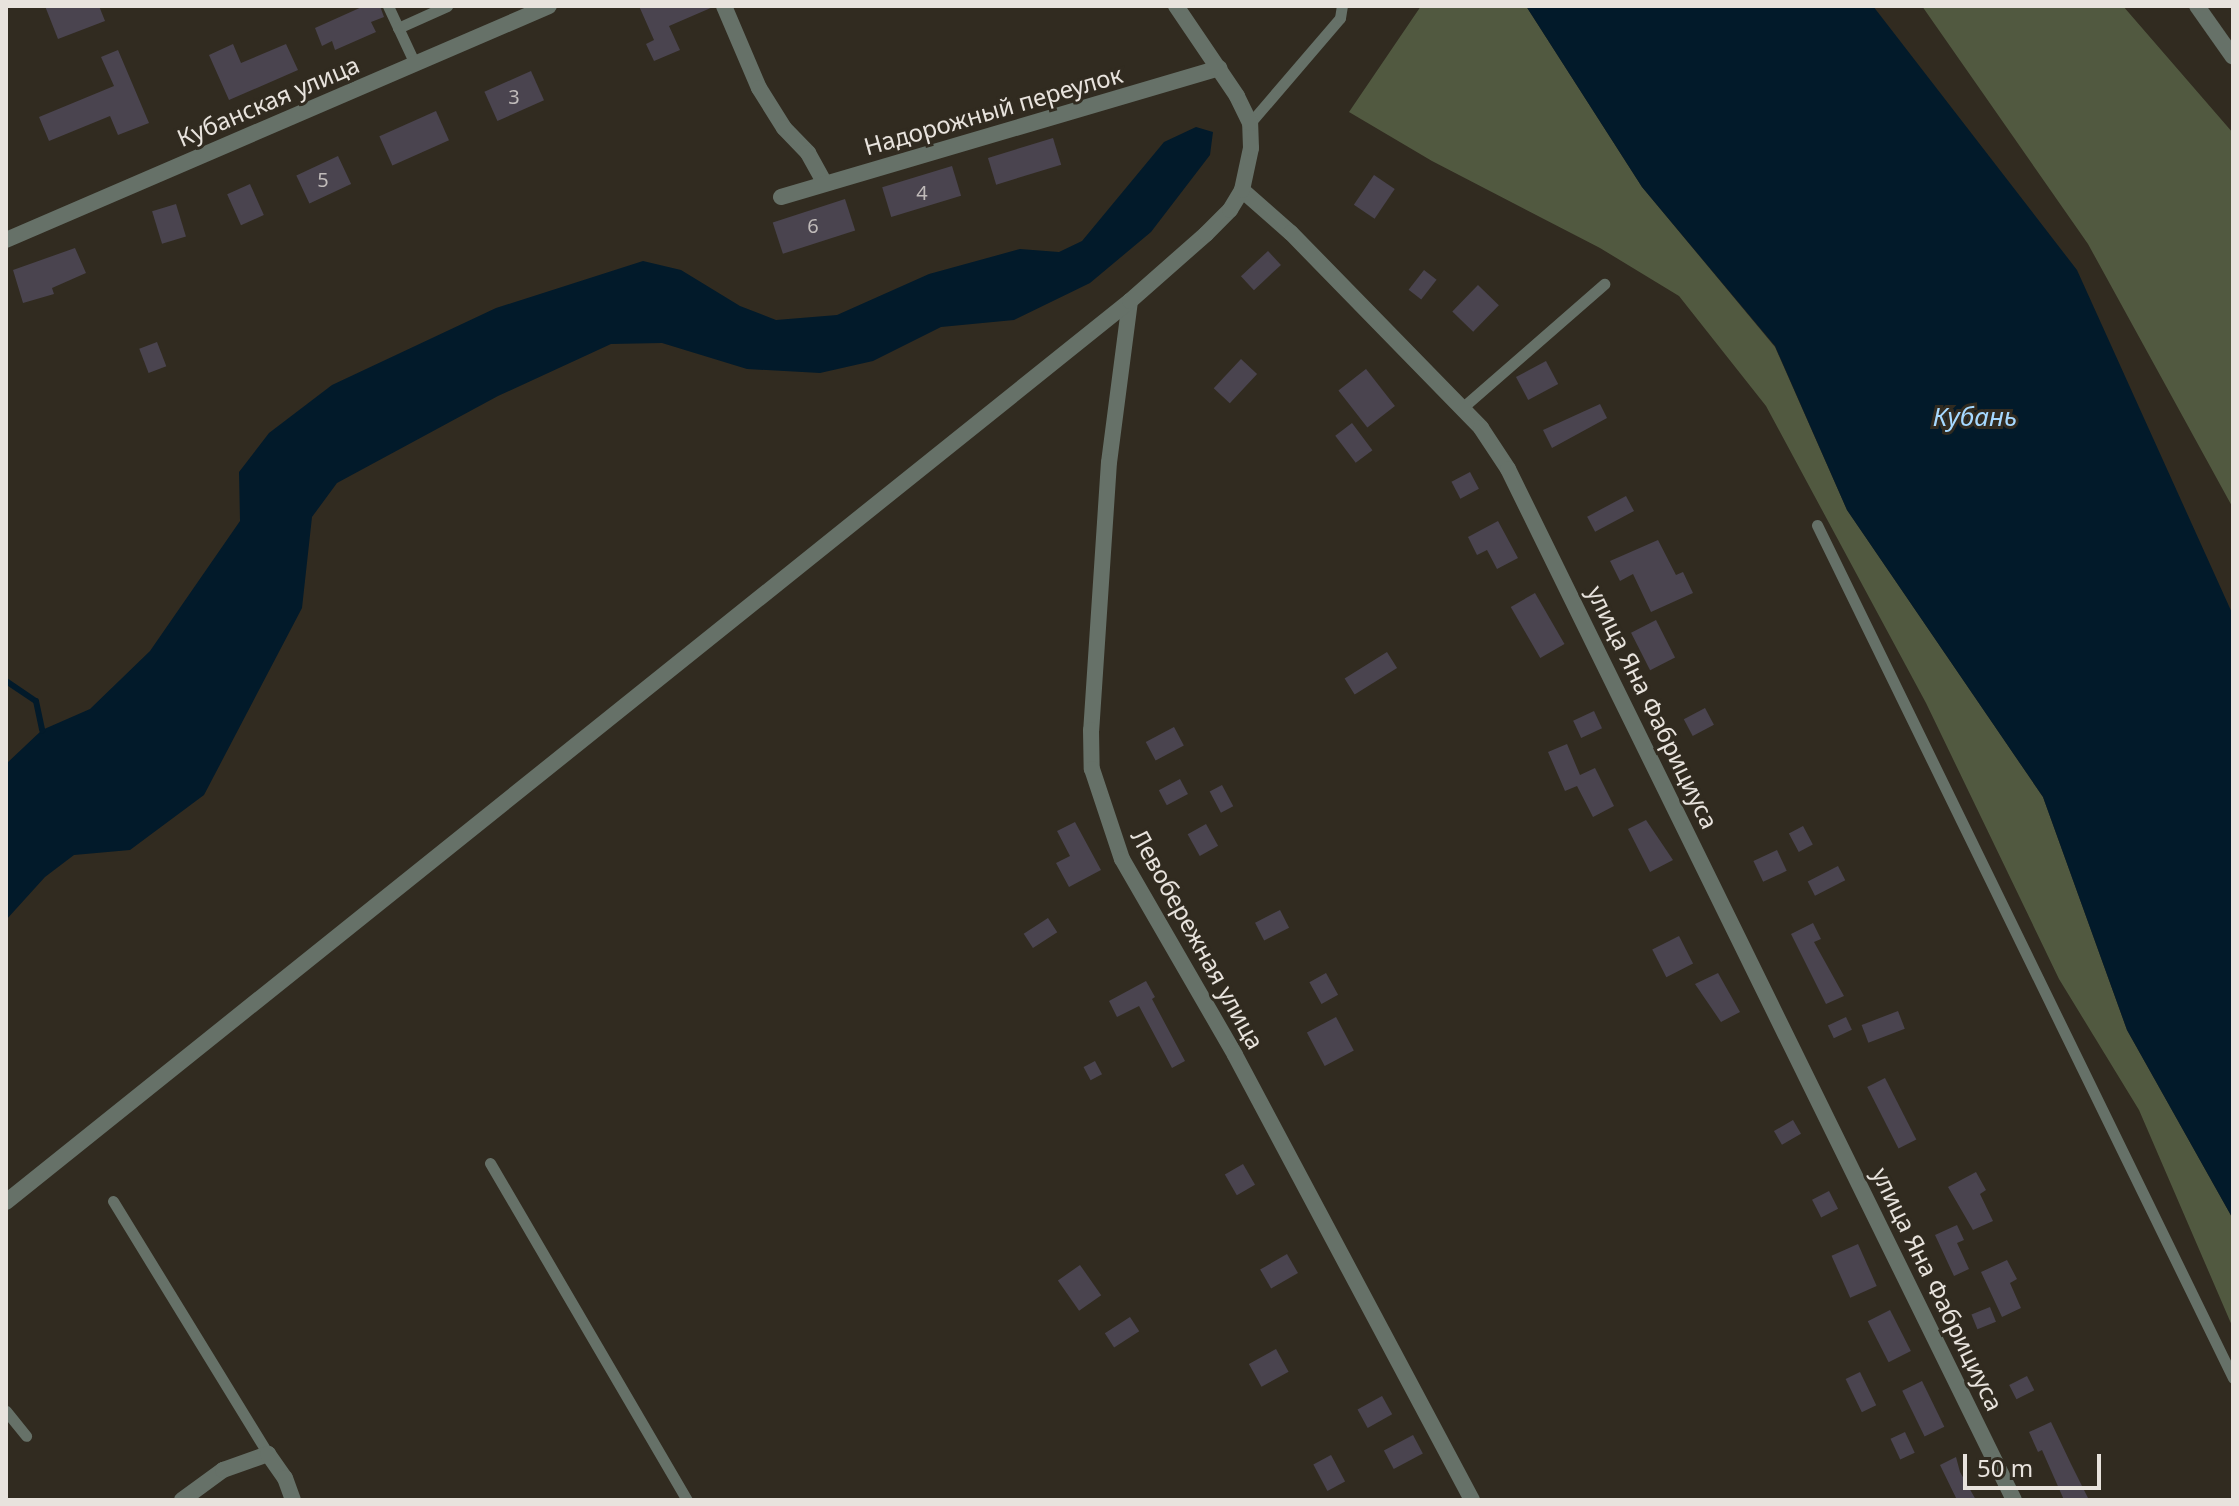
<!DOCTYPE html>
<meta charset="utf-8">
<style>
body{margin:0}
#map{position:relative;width:2239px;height:1506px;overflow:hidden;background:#312b20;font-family:"Noto Sans",sans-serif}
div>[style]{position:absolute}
.green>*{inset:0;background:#515940}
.water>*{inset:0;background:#021a2a}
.stream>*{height:6px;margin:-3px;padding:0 3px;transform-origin:3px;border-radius:3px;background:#021a2a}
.building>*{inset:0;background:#4a444f;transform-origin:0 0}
.service>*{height:11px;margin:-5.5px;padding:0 5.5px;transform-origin:5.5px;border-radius:5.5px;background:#667168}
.minor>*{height:16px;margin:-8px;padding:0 8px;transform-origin:8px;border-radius:8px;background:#667168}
.tertiary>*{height:16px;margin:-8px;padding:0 8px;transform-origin:8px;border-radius:8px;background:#667168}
span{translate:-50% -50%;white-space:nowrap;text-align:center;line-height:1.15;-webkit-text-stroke:6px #312b20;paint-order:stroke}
.number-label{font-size:20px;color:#c0bbba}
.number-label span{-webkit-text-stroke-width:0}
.street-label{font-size:24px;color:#e8e3dd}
.water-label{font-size:26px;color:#a6d9ff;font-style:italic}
.frame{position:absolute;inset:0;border:8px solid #e8e3dd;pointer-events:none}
.scale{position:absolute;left:1963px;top:1454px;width:138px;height:36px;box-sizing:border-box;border:4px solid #e8e3dd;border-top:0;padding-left:10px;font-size:24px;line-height:28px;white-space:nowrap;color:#e8e3dd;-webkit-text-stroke:6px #312b20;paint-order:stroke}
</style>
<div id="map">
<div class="green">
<div style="clip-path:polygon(1421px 6px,1526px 6px,1642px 187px,1775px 347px,1847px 510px,2043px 797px,2127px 1030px,2233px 1219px,2233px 1328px,2139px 1110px,2059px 979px,1926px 703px,1766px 406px,1679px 296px,1600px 248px,1432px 161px,1349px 112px)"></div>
<div style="clip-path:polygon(1922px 6px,2123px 6px,2233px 133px,2233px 508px,2088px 244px)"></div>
</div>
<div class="water">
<div style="clip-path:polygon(1526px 6px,1873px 6px,2077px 270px,2233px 615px,2233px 1219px,2127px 1030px,2043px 797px,1847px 510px,1775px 346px,1642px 187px)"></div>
<div style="clip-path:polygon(1196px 127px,1213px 132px,1210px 155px,1151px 232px,1090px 283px,1014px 320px,941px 327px,873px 361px,820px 373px,747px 369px,662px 343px,611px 344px,498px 396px,337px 483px,312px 517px,302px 608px,204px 795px,130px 850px,74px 855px,45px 877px,6px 920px,6px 764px,42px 730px,90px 709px,150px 651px,240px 521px,239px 472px,269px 433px,332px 385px,496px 308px,643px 261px,681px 270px,740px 306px,776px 320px,837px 315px,929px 274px,1020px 249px,1059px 252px,1082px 241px,1164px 142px)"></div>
</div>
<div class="stream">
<div style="left:6px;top:681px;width:36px;rotate:34deg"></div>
<div style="left:36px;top:701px;width:30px;rotate:78deg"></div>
</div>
<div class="building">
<div style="clip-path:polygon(45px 6px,99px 6px,105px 21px,58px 39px)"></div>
<div style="clip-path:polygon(364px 6px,380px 6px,384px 17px,371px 22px,376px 32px,335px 50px,332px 41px,322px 46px,315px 28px)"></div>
<div style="clip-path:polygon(639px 6px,713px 6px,713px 7px,669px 26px,680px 50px,654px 61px,646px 44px,654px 40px)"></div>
<div style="clip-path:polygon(233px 44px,241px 63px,286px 44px,298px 70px,229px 100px,209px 55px)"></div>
<div style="clip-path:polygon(118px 50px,149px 123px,118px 135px,110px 116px,49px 141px,39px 117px,114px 86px,101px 57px)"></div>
<div style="left:531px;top:71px;width:32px;height:51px;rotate:66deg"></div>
<div style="left:436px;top:111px;width:32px;height:62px;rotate:66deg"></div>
<div style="left:1053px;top:138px;width:28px;height:68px;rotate:73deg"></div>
<div style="left:338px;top:156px;width:31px;height:46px;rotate:65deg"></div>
<div style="left:952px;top:166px;width:31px;height:73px;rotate:73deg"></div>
<div style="left:1374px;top:175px;width:25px;height:36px;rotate:34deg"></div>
<div style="left:250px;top:184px;width:34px;height:25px;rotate:66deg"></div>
<div style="left:845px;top:199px;width:33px;height:76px;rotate:72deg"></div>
<div style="left:176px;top:204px;width:34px;height:25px;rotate:73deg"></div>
<div style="clip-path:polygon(75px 248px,86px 273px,52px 288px,54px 294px,23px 303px,13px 270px)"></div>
<div style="left:1268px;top:251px;width:19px;height:37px;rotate:47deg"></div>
<div style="left:1424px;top:270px;width:16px;height:25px;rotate:38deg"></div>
<div style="left:1478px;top:285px;width:29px;height:37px;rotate:44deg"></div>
<div style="left:157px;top:342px;width:26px;height:19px;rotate:69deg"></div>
<div style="left:1241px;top:359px;width:22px;height:40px;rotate:43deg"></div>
<div style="left:1546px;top:361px;width:26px;height:34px;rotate:62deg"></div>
<div style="left:1366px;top:369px;width:47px;height:35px;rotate:52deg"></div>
<div style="clip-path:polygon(1600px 404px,1607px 418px,1552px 448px,1543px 430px)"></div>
<div style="left:1352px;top:423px;width:34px;height:21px;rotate:53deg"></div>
<div style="left:1470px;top:472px;width:19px;height:21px;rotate:62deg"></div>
<div style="left:1626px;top:496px;width:17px;height:44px;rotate:62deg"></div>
<div style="clip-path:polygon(1498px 521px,1518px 558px,1497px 569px,1487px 550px,1477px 555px,1468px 537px)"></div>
<div style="clip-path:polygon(1658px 540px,1676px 575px,1683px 572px,1693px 593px,1651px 612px,1633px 574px,1620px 581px,1610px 561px)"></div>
<div style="left:1535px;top:593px;width:59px;height:28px;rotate:60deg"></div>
<div style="left:1656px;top:620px;width:42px;height:28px;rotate:63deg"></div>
<div style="left:1387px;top:652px;width:19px;height:50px;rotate:58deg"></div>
<div style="left:1705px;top:708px;width:19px;height:24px;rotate:62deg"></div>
<div style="left:1594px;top:711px;width:19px;height:23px;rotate:65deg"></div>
<div style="left:1174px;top:727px;width:21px;height:32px;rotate:62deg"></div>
<div style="clip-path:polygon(1567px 744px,1580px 775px,1595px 768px,1614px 806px,1593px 817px,1577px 786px,1565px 791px,1548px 752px)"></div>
<div style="left:1180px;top:779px;width:17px;height:24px;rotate:62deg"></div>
<div style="left:1222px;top:785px;width:24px;height:14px;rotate:62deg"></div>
<div style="clip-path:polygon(1646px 820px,1673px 860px,1650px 872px,1628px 829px)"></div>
<div style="clip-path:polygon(1075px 822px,1101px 870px,1069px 887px,1056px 863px,1070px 856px,1057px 831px)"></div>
<div style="left:1206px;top:824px;width:25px;height:21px;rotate:61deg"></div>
<div style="left:1803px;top:826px;width:21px;height:16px;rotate:62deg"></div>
<div style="left:1777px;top:850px;width:23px;height:26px;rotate:65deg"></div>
<div style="left:1838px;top:866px;width:16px;height:34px;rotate:63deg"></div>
<div style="left:1280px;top:910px;width:20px;height:28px;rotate:63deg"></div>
<div style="left:1048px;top:918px;width:17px;height:29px;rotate:57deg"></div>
<div style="clip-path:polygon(1813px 923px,1821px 939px,1814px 942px,1844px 996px,1826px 1004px,1791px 934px)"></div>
<div style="left:1679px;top:936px;width:31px;height:30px;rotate:63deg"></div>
<div style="left:1326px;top:973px;width:25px;height:19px;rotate:61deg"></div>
<div style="clip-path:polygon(1718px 973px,1740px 1012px,1721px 1022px,1695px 984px)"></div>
<div style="clip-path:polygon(1146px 981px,1155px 997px,1152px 999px,1185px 1061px,1172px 1068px,1139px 1006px,1117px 1017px,1109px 1001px)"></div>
<div style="left:1898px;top:1011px;width:19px;height:39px;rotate:69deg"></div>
<div style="left:1336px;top:1017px;width:38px;height:33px;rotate:62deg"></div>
<div style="left:1846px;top:1017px;width:14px;height:20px;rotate:65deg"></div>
<div style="left:1095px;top:1061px;width:15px;height:13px;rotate:62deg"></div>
<div style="left:1885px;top:1078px;width:69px;height:20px;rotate:63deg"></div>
<div style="left:1793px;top:1120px;width:16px;height:22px;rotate:60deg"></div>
<div style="left:1243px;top:1164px;width:24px;height:21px;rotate:60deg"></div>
<div style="clip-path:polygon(1976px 1172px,1986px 1190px,1980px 1194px,1993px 1221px,1973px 1230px,1948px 1187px)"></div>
<div style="left:1829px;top:1191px;width:20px;height:19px;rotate:63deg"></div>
<div style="clip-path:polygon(1957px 1225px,1964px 1240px,1957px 1243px,1969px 1269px,1954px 1276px,1935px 1235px)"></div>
<div style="left:1858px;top:1244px;width:46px;height:29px;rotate:66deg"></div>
<div style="left:1287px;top:1254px;width:22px;height:31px;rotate:60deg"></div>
<div style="clip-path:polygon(2007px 1260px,2017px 1279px,2010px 1283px,2021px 1308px,2002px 1317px,1981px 1272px)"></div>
<div style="left:1080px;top:1265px;width:37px;height:27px;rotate:55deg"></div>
<div style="left:1990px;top:1307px;width:16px;height:20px;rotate:68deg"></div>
<div style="left:1890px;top:1310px;width:46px;height:25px;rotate:63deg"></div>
<div style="left:1130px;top:1317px;width:17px;height:30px;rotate:57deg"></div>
<div style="left:1276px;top:1349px;width:26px;height:31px;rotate:61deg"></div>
<div style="left:1860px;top:1372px;width:37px;height:16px;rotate:64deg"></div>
<div style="left:2027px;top:1376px;width:16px;height:20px;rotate:63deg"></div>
<div style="left:1922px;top:1381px;width:51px;height:22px;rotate:64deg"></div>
<div style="left:1382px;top:1396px;width:21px;height:28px;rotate:61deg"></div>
<div style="clip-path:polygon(2051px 1422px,2071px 1464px,2089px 1500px,2064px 1500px,2042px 1450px,2038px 1452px,2029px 1432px)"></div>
<div style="left:1905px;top:1432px;width:23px;height:16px;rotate:65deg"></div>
<div style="left:1413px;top:1435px;width:21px;height:33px;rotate:62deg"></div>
<div style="left:1331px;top:1455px;width:30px;height:20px;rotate:62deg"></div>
<div style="clip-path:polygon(1956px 1457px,1960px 1472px,1976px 1500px,1957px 1500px,1940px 1465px)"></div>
</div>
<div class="service">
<div style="left:388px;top:6px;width:64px;rotate:65deg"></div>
<div style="left:398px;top:28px;width:54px;rotate:-24.2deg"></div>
<div style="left:1250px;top:123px;width:138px;rotate:-49.4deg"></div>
<div style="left:1340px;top:18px;width:12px;rotate:-81deg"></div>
<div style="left:1462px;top:408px;width:189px;rotate:-41.1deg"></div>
<div style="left:1817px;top:525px;width:949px;rotate:64deg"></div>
<div style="left:490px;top:1163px;width:390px;rotate:59.7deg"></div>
<div style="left:113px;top:1201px;width:297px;rotate:58.5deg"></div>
<div style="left:6px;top:1411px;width:32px;rotate:51deg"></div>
</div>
<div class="minor">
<div style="left:724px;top:6px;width:89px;rotate:66.9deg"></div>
<div style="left:759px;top:88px;width:47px;rotate:58deg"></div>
<div style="left:784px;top:128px;width:35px;rotate:46deg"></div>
<div style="left:808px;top:153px;width:35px;rotate:61deg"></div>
<div style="left:2197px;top:6px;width:62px;rotate:54.8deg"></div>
<div style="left:1242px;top:190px;width:65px;rotate:41.3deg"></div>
<div style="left:1291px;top:233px;width:272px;rotate:45.7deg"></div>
<div style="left:1481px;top:428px;width:49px;rotate:56.6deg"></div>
<div style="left:1508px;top:469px;width:1148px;rotate:63.86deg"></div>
<div style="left:781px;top:197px;width:457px;rotate:-16.4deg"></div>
<div style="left:6px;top:240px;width:591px;rotate:-23.31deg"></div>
<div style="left:1130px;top:301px;width:162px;rotate:97.4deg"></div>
<div style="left:1109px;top:462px;width:269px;rotate:93.8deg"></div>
<div style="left:1091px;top:730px;width:39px;rotate:89deg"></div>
<div style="left:1092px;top:769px;width:95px;rotate:71.6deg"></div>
<div style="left:1122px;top:859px;width:226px;rotate:60deg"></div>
<div style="left:1235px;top:1055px;width:504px;rotate:61.96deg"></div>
<div style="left:182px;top:1500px;width:51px;rotate:-36.2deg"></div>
<div style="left:223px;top:1470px;width:48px;rotate:-19.6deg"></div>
<div style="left:268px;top:1454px;width:29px;rotate:55deg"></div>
<div style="left:285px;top:1478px;width:23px;rotate:70deg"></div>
</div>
<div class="tertiary">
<div style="left:6px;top:1202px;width:1441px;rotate:-38.72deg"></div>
<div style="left:1130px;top:301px;width:101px;rotate:-41.4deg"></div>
<div style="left:1206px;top:234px;width:34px;rotate:-45deg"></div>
<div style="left:1230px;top:210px;width:23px;rotate:-59deg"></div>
<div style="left:1242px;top:190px;width:43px;rotate:-77.9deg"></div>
<div style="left:1251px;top:148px;width:25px;rotate:-92deg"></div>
<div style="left:1250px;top:123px;width:30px;rotate:-116deg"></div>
<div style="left:1237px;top:96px;width:109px;rotate:-124.1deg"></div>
</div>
<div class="number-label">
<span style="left:514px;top:96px">3</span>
<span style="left:323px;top:179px">5</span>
<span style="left:922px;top:192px">4</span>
<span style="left:813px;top:225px">6</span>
</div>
<div class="street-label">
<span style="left:268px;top:101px;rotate:-23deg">Кубанская улица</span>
<span style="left:993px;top:110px;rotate:-16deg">Надорожный переулок</span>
<span style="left:1653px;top:707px;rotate:64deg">улица Яна Фабрициуса</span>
<span style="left:1198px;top:939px;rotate:61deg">Левобережная улица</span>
<span style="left:1938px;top:1289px;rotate:64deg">улица Яна Фабрициуса</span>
</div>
<div class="water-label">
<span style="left:1975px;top:417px">Кубань</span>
</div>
<div class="frame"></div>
<div class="scale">50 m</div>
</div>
